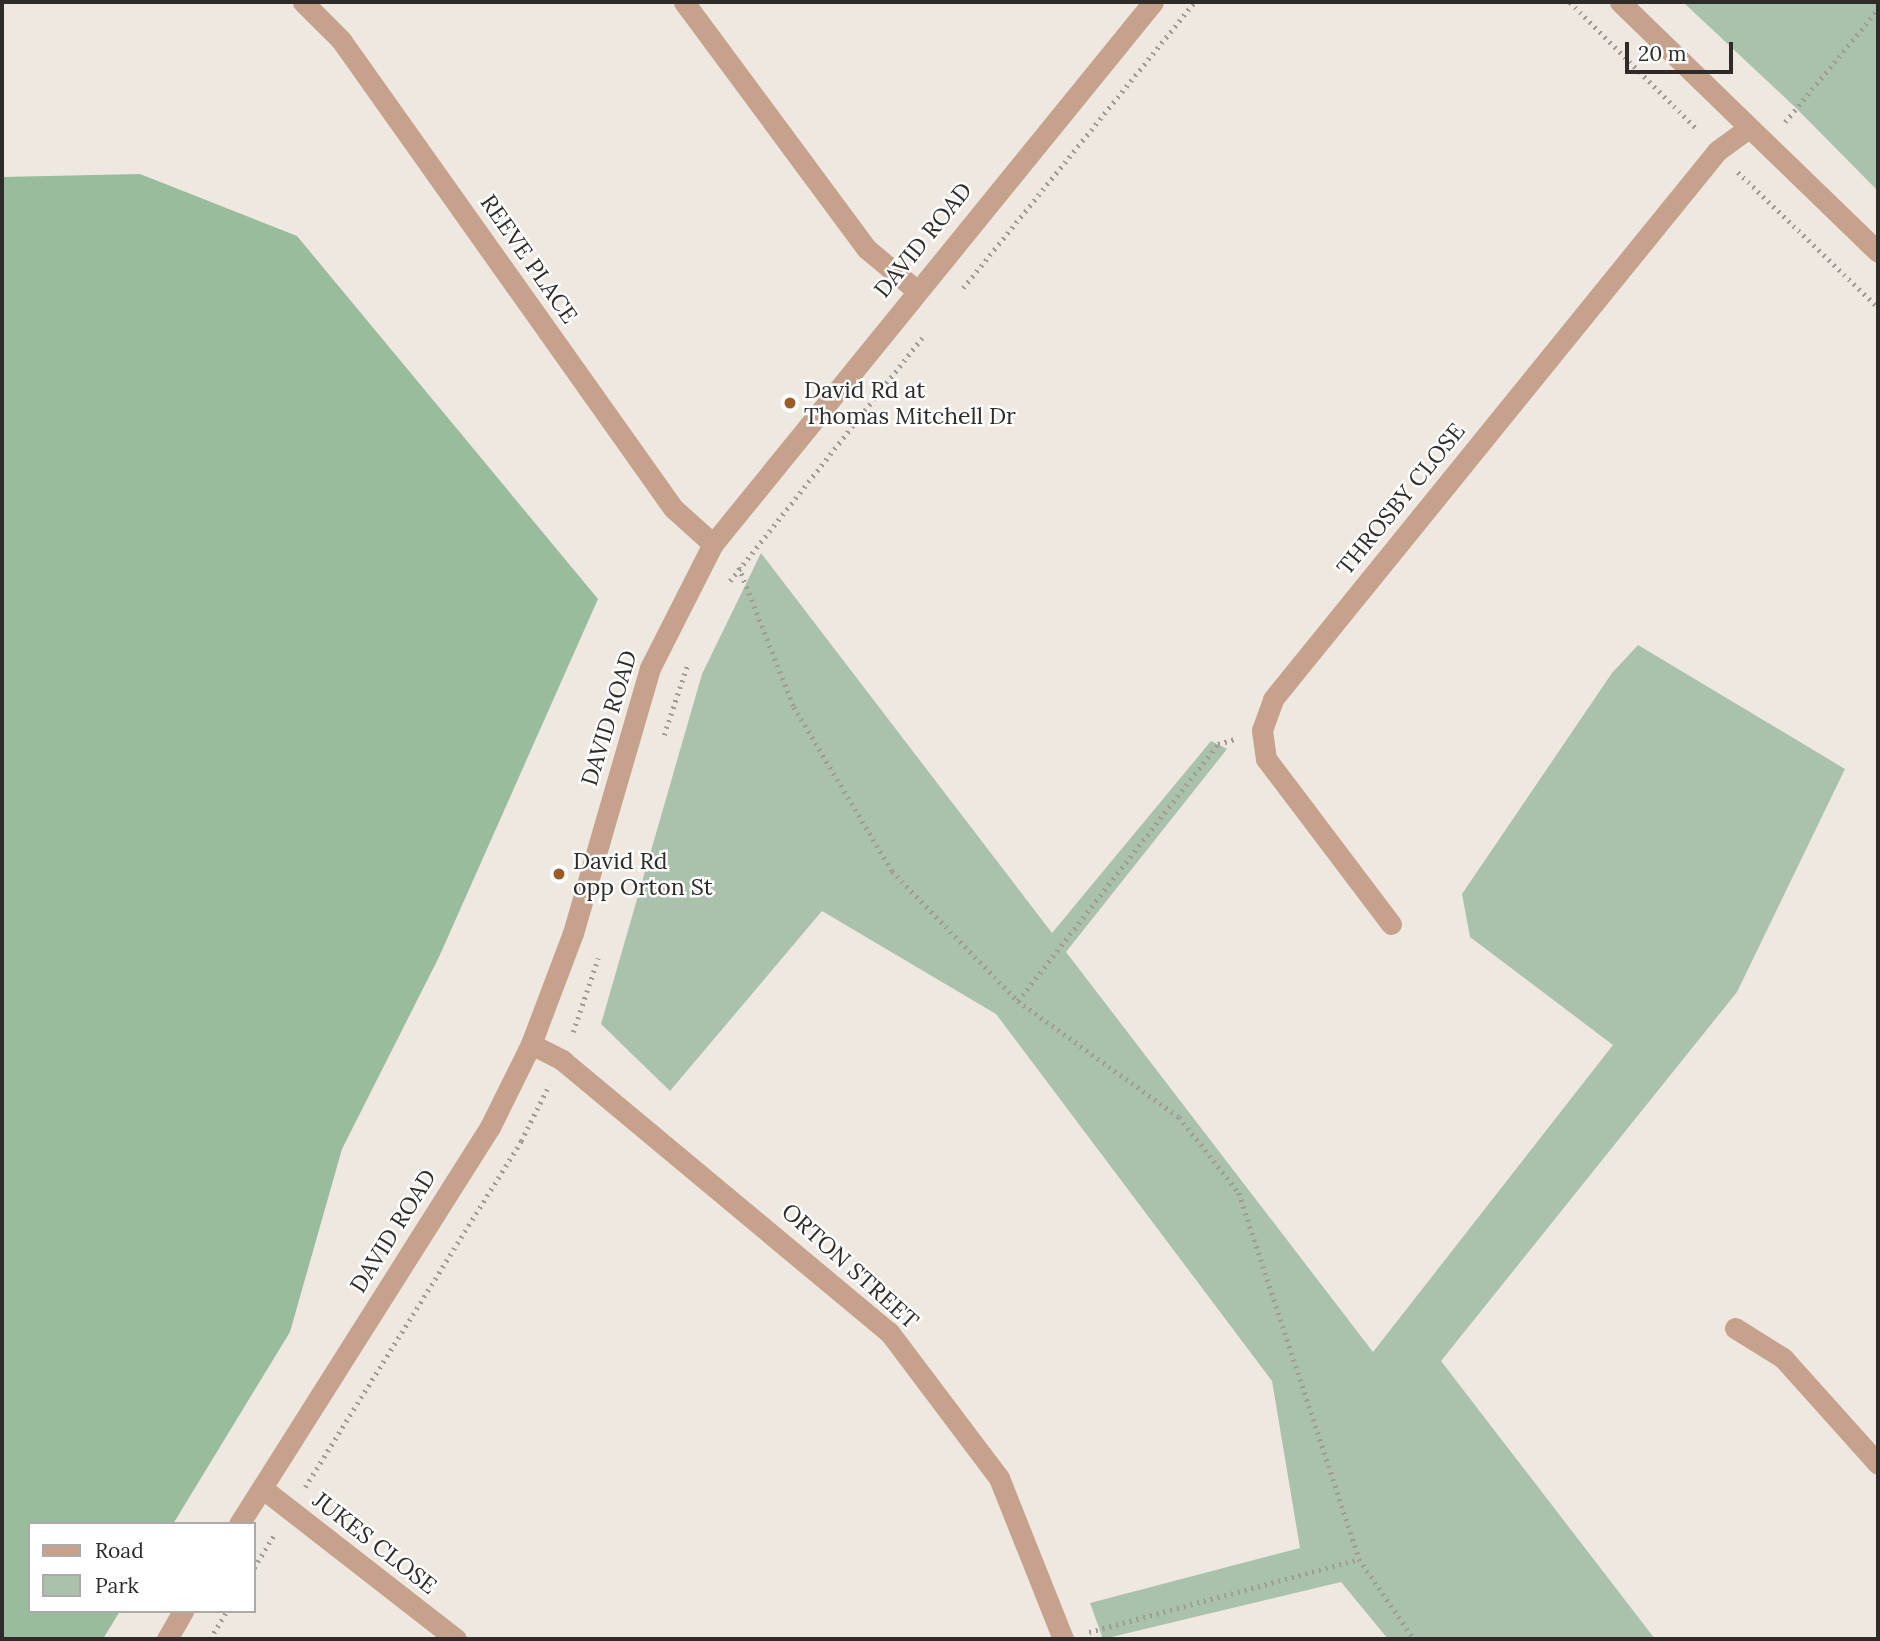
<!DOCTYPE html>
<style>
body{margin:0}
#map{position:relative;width:1880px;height:1641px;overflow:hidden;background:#eee8e0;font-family:Lora,serif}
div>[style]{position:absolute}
.green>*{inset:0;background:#aac2ac}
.forest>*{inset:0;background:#99bc9c}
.path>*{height:4.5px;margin-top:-2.25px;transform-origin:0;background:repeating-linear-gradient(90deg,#9f9b95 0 2px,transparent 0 7px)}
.minor>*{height:21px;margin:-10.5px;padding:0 10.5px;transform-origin:10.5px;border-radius:10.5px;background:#c6a18b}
.dots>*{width:19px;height:19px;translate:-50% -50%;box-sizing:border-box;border:4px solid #fff;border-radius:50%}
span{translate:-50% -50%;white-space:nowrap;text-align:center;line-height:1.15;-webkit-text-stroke:5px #fff;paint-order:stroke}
.street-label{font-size:23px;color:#2e2b29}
.poi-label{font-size:23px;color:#2e2b29}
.left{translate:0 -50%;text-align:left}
.frame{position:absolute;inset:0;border:4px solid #2e2b29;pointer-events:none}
.legend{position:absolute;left:28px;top:1522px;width:228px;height:91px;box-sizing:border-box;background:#fff;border:2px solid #abaaa9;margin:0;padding:9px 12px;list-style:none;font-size:21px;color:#2e2b29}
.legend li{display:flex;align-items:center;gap:14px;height:35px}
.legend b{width:35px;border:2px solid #abaaa9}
.scale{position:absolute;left:1625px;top:42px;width:108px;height:32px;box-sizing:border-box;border:4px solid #2e2b29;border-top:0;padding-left:9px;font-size:21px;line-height:24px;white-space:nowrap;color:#2e2b29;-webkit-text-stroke:5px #fff;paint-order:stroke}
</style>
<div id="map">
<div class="green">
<div style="clip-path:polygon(1683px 2px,1878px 2px,1878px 191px,1796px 108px)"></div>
<div style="clip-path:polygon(761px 553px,1052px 933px,1211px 741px,1227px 749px,1066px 952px,1373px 1352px,1613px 1045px,1470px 937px,1462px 894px,1612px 673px,1638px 645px,1845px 769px,1737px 992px,1441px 1361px,1655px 1639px,1388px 1639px,1341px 1582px,1103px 1639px,1090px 1603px,1300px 1548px,1272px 1381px,996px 1014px,822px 911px,670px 1091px,601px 1024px,702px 674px)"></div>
</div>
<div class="forest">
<div style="clip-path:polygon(140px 174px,297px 236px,598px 599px,439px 957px,342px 1149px,290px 1332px,173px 1524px,30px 1524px,30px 1611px,120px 1611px,103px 1639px,2px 1639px,2px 177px)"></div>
</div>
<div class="path">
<div style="left:1570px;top:2px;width:181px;rotate:45deg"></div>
<div style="left:1785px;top:122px;width:146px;rotate:-50.5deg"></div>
<div style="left:1738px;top:172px;width:194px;rotate:44deg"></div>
<div style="left:963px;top:288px;width:368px;rotate:-51deg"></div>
<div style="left:739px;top:567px;width:150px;rotate:68.6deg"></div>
<div style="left:794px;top:707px;width:191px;rotate:59.1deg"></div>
<div style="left:892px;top:871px;width:181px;rotate:45.9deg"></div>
<div style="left:1018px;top:1001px;width:198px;rotate:35.8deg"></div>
<div style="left:1179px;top:1117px;width:97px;rotate:51.7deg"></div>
<div style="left:1239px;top:1193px;width:385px;rotate:71.8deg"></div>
<div style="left:1359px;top:1559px;width:97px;rotate:55.5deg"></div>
<div style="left:730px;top:581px;width:310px;rotate:-51.7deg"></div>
<div style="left:664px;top:735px;width:76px;rotate:-71.6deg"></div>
<div style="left:1018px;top:1001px;width:326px;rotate:-52.1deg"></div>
<div style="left:1218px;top:744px;width:17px;rotate:-17deg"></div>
<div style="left:573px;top:1032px;width:78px;rotate:-71.3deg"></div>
<div style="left:305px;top:1487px;width:408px;rotate:-58deg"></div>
<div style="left:521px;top:1141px;width:63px;rotate:-63.4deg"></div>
<div style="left:254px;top:1568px;width:41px;rotate:-59deg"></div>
<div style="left:1089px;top:1632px;width:280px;rotate:-15.1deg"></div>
<div style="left:210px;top:1639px;width:33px;rotate:-59deg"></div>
</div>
<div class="minor">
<div style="left:303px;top:2px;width:54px;rotate:45deg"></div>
<div style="left:341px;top:40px;width:574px;rotate:54.65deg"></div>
<div style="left:673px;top:508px;width:54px;rotate:42deg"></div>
<div style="left:684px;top:2px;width:307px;rotate:53.5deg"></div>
<div style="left:867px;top:249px;width:64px;rotate:39.9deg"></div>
<div style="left:1620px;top:2px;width:359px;rotate:44.1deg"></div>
<div style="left:1391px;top:924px;width:207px;rotate:-127.1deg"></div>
<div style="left:1266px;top:759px;width:29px;rotate:-98deg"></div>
<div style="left:1262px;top:730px;width:33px;rotate:-70deg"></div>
<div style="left:1273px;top:699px;width:705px;rotate:-50.98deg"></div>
<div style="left:1717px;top:151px;width:37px;rotate:-36deg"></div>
<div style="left:531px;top:1044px;width:35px;rotate:27deg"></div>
<div style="left:562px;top:1060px;width:425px;rotate:39.8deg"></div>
<div style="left:889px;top:1332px;width:183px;rotate:53deg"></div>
<div style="left:999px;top:1478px;width:173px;rotate:68.3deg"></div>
<div style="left:1735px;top:1328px;width:57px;rotate:32deg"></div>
<div style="left:1783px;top:1358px;width:142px;rotate:48.1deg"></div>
<div style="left:262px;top:1488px;width:246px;rotate:37.9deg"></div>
<div style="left:239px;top:1524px;width:470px;rotate:-57.7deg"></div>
<div style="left:490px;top:1127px;width:93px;rotate:-63.7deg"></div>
<div style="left:531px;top:1044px;width:119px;rotate:-69.3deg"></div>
<div style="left:573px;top:933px;width:276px;rotate:-73.8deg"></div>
<div style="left:650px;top:668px;width:139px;rotate:-63.1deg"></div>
<div style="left:713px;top:544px;width:698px;rotate:-50.93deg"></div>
<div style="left:167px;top:1639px;width:32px;rotate:-60deg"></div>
</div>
<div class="dots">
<div style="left:790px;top:403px;background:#9c5c25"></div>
<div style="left:559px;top:874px;background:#9c5c25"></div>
</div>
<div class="street-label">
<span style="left:923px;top:240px;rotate:-51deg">DAVID ROAD</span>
<span style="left:529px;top:259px;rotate:55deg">REEVE PLACE</span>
<span style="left:1401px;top:499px;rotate:-51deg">THROSBY CLOSE</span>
<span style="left:609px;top:718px;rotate:-73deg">DAVID ROAD</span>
<span style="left:393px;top:1231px;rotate:-58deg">DAVID ROAD</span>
<span style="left:850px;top:1266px;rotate:42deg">ORTON STREET</span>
<span style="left:375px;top:1543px;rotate:38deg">JUKES CLOSE</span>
</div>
<div class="poi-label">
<span class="left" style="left:804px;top:403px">David Rd at<br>Thomas Mitchell Dr</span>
<span class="left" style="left:573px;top:874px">David Rd<br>opp Orton St</span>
</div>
<div class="frame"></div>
<ul class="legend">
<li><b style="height:9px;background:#c6a18b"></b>Road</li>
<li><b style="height:19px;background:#aac2ac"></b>Park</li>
</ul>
<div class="scale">20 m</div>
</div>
